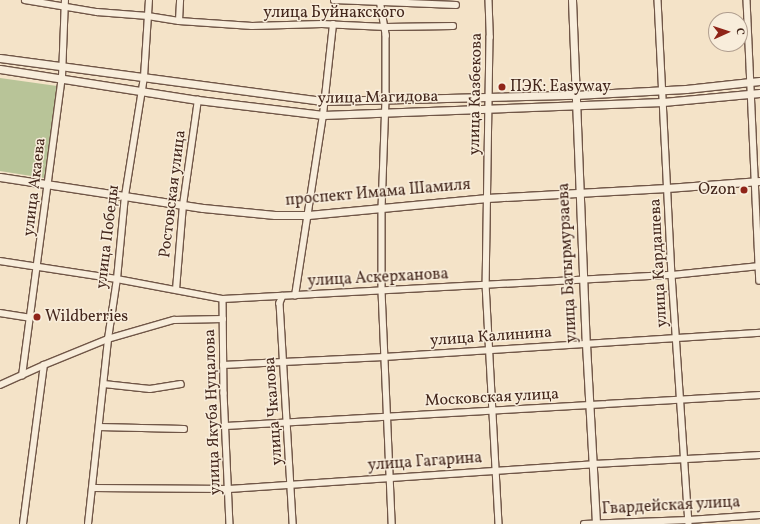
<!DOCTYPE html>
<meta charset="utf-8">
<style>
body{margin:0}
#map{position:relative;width:760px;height:524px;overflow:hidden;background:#f4e3c8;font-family:Vollkorn,serif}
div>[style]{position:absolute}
.green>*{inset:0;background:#b8c498}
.roads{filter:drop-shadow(1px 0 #705647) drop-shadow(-1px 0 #705647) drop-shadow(0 1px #705647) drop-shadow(0 -1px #705647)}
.street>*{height:5.5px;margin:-2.75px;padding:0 2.75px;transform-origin:2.75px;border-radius:2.75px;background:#f8eddb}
.secondary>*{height:7px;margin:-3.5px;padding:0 3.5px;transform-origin:3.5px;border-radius:3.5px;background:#f8eddb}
.dots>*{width:11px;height:11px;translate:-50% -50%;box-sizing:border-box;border:2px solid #f8eddb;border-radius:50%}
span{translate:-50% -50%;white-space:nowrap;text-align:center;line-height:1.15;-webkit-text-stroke:3px #f8eddb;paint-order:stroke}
.street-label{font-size:16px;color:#44271c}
.poi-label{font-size:16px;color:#44271c}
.left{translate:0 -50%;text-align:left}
.right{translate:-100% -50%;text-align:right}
.north{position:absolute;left:708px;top:12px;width:40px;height:40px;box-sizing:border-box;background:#f8eddb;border:1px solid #b09e8f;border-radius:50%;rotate:87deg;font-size:11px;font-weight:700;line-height:16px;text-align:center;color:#44271c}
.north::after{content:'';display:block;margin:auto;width:14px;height:18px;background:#8f2418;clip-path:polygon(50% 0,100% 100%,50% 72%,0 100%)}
</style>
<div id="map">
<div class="green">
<div style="clip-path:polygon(0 78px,57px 86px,44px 178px,0 171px)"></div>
</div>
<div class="roads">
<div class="street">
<div style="left:25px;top:0;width:73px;rotate:9.5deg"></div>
<div style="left:97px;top:12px;width:51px;rotate:4.5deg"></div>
<div style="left:148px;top:16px;width:31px;rotate:9deg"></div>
<div style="left:179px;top:21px;width:73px;rotate:3.9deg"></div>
<div style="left:252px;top:26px;width:70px;rotate:-1.6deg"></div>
<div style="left:322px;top:24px;width:64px;rotate:2.7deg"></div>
<div style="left:386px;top:27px;width:67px;rotate:-0.9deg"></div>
<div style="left:334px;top:0;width:122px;rotate:2.3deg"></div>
<div style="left:380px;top:0;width:36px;rotate:80deg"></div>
<div style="left:386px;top:35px;width:65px;rotate:90deg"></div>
<div style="left:386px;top:100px;width:107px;rotate:92.1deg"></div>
<div style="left:382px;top:207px;width:84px;rotate:90deg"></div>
<div style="left:382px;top:291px;width:233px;rotate:87.5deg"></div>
<div style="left:489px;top:0;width:37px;rotate:88deg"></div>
<div style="left:490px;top:37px;width:247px;rotate:90.9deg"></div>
<div style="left:486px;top:284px;width:240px;rotate:86.9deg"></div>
<div style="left:658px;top:0;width:275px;rotate:87.1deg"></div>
<div style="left:672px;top:275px;width:250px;rotate:86.1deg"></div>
<div style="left:747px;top:0;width:281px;rotate:87.4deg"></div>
<div style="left:179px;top:21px;width:21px;rotate:-87deg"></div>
<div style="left:0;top:261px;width:118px;rotate:8.7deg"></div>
<div style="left:117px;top:279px;width:108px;rotate:10.7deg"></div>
<div style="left:223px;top:299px;width:450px;rotate:-3.1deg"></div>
<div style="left:672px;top:275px;width:88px;rotate:-5.8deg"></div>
<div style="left:176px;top:290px;width:85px;rotate:-85.3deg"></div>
<div style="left:183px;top:205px;width:106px;rotate:-81.9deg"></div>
<div style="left:283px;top:296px;width:8px;rotate:113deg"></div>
<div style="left:280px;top:303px;width:221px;rotate:86.6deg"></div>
<div style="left:295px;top:296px;width:183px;rotate:-81.2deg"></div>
<div style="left:323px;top:115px;width:91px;rotate:-83.7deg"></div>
<div style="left:223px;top:299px;width:94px;rotate:89.4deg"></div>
<div style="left:224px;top:393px;width:131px;rotate:87.4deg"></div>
<div style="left:0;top:313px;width:30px;rotate:9deg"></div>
<div style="left:223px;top:365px;width:161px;rotate:-2.8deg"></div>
<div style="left:384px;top:357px;width:377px;rotate:-3.7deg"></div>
<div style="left:22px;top:376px;width:302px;rotate:-82.4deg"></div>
<div style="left:62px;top:77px;width:77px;rotate:-87.8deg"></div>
<div style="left:104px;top:384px;width:46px;rotate:6.2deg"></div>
<div style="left:150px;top:389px;width:31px;rotate:-9deg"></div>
<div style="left:0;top:385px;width:48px;rotate:-24.4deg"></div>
<div style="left:44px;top:365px;width:69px;rotate:-22.1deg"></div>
<div style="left:108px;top:339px;width:69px;rotate:-16.1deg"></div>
<div style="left:174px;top:320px;width:49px;rotate:-1.2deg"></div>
<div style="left:226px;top:426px;width:535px;rotate:-3.32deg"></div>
<div style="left:99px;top:427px;width:85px;rotate:1.3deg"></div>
<div style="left:93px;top:488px;width:136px;rotate:0.4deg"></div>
<div style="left:229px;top:489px;width:365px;rotate:-3.9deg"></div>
<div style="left:593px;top:464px;width:167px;rotate:-3.1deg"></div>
<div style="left:23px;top:524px;width:160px;rotate:-82.5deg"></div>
<div style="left:88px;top:524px;width:186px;rotate:-83.8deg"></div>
<div style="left:108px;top:339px;width:61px;rotate:-81.5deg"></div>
<div style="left:117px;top:279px;width:83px;rotate:-84.5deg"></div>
<div style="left:125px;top:196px;width:121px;rotate:-80.9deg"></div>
<div style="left:144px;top:77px;width:77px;rotate:-86.3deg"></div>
<div style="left:584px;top:524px;width:105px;rotate:-2.2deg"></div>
<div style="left:689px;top:520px;width:71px;rotate:-4deg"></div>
</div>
<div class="secondary">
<div style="left:572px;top:0;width:344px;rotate:87.7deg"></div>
<div style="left:586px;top:344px;width:180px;rotate:86.8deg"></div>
<div style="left:0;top:58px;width:327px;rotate:7.6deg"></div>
<div style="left:324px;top:101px;width:251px;rotate:-1.4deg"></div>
<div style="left:575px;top:95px;width:111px;rotate:-3.1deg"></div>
<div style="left:686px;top:89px;width:74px;rotate:-6.2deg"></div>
<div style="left:0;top:69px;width:200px;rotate:8.9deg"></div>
<div style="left:198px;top:100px;width:126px;rotate:6.8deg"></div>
<div style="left:323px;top:115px;width:340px;rotate:-2.2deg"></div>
<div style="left:663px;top:102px;width:97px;rotate:-5.3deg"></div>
<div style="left:0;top:177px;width:205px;rotate:8.7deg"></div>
<div style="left:203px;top:208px;width:72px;rotate:5.6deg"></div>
<div style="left:275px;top:215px;width:33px"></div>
<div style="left:308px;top:215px;width:180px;rotate:-5.4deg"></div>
<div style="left:487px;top:198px;width:180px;rotate:-3.2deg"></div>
<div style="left:667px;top:188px;width:93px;rotate:-4.3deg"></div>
</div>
</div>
<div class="dots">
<div style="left:502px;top:87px;background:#8f2418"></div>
<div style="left:744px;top:190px;background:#8f2418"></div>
<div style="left:37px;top:317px;background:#8f2418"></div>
</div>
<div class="street-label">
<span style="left:334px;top:13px">улица Буйнакского</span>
<span style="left:476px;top:94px;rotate:-89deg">улица Казбекова</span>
<span style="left:378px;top:98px;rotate:-1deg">улица Магидова</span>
<span style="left:35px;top:187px;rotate:-83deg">улица Акаева</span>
<span style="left:378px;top:193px;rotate:-5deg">проспект Имама Шамиля</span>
<span style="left:173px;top:194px;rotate:-83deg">Ростовская улица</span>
<span style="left:108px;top:237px;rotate:-83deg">улица Победы</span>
<span style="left:568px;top:263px;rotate:-93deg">улица Батырмурзаева</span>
<span style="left:659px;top:263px;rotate:-93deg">улица Кардашева</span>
<span style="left:378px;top:278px;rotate:-3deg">улица Аскерханова</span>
<span style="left:491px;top:337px;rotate:-4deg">улица Калинина</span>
<span style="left:492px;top:398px;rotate:-3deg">Московская улица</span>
<span style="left:274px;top:411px;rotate:-94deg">улица Чкалова</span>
<span style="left:213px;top:412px;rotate:-92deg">улица Якуба Нуцалова</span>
<span style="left:425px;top:462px;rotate:-4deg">улица Гагарина</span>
<span style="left:671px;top:506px;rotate:-3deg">Гвардейская улица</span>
</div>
<div class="poi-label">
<span class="left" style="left:510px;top:87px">ПЭК: Easyway</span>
<span class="right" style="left:736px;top:190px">Ozon</span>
<span class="left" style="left:45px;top:317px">Wildberries</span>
</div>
<div class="north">С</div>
</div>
